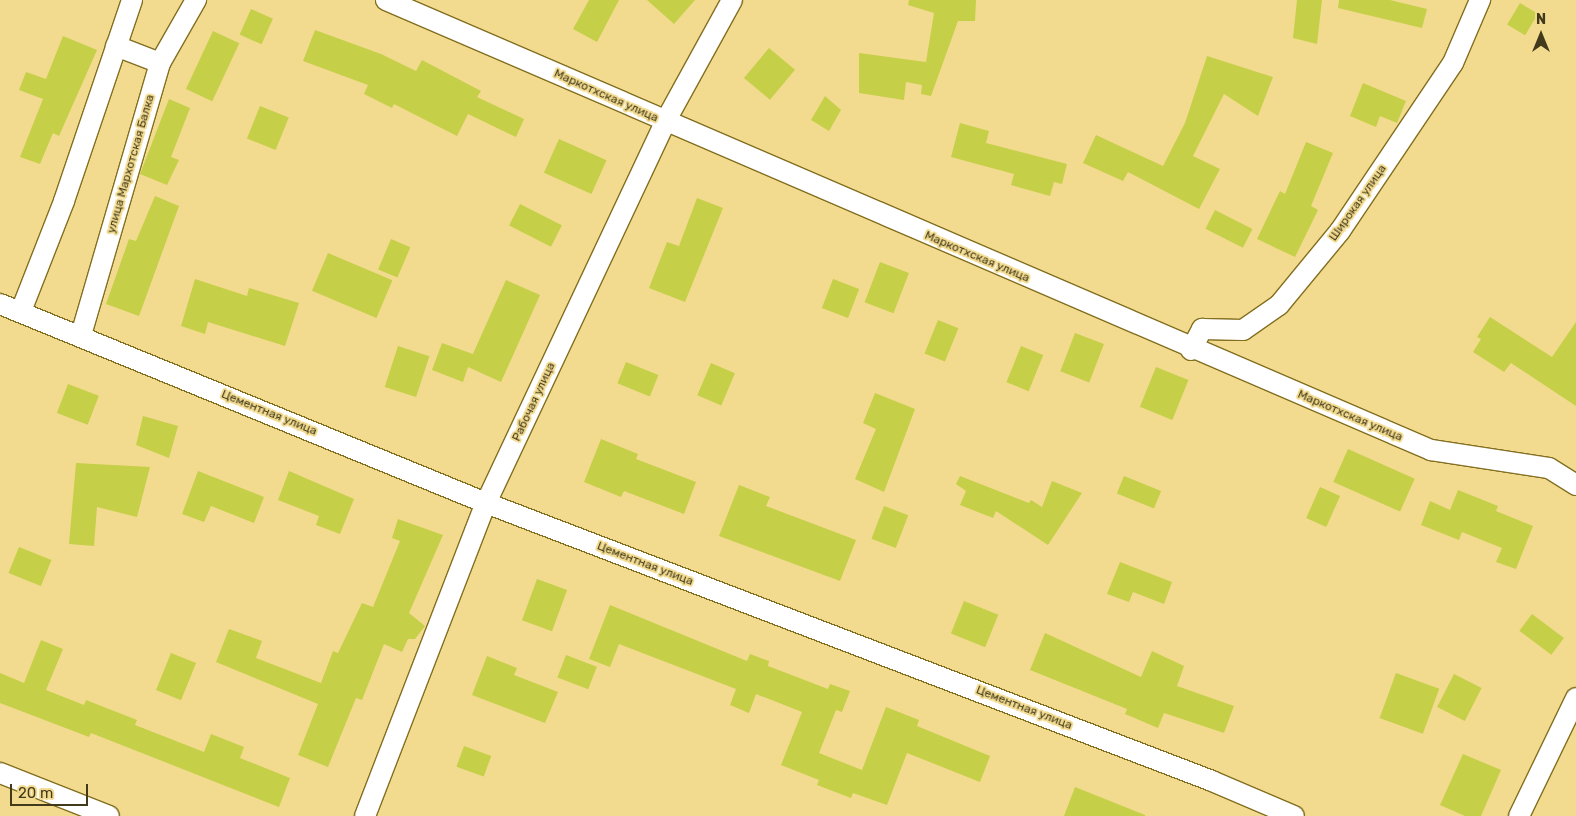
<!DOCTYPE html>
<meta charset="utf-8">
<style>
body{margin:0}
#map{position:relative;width:1576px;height:816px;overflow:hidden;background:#f2db8f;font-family:Rubik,sans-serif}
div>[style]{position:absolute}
.building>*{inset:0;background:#c5cf48;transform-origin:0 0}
.roads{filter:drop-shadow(1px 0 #836f20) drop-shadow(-1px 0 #836f20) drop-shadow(0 1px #836f20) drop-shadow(0 -1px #836f20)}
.street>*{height:20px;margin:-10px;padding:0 10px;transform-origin:10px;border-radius:10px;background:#fff}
span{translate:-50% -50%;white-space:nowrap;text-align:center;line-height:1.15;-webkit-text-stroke:4px #f2db8f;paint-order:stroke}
.street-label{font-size:12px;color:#433a1b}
.north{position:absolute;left:1516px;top:10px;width:50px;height:50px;-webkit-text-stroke:4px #f2db8f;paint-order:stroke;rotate:0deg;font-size:14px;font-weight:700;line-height:20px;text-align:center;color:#433a1b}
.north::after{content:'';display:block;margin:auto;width:18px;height:22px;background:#433a1b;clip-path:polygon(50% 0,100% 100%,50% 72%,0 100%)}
.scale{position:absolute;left:10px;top:784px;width:78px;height:22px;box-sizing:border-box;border:2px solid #433a1b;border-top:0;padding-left:6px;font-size:15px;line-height:18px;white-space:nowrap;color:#433a1b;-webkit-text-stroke:4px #f2db8f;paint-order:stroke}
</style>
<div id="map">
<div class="building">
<div style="clip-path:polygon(589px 0,619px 0,597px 42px,573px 29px)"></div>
<div style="clip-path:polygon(647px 0,695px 0,674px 24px)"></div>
<div style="clip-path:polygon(909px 0,976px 0,975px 21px,958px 21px,931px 96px,921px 94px,922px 85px,906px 82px,904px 100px,859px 93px,859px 53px,926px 62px,934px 13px,908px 5px)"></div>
<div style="clip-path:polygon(1297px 0,1322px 0,1317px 44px,1293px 38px)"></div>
<div style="clip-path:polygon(1339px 0,1390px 0,1427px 9px,1422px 28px,1338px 8px)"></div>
<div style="left:1520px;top:3px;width:21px;height:25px;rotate:31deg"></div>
<div style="left:251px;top:9px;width:24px;height:28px;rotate:24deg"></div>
<div style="clip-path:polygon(315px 30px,381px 54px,416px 71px,422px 60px,481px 91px,477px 97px,524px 119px,516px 137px,468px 114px,457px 136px,394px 104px,392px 108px,364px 94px,368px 85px,303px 61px)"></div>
<div style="left:213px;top:31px;width:29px;height:64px;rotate:25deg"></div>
<div style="clip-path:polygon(63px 36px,97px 50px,59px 136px,53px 133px,40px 164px,20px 157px,43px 99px,19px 90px,26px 72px,46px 79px)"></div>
<div style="left:769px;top:48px;width:34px;height:39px;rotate:40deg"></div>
<div style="clip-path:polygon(1207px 56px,1273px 77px,1258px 116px,1224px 94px,1193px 156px,1220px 169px,1199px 209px,1128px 172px,1123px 181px,1083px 163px,1096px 135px,1163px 166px,1185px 123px)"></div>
<div style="clip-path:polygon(1363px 83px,1406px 101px,1397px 123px,1380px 116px,1376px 127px,1350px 116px)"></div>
<div style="clip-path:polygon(825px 96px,841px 110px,829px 131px,811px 120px)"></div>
<div style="clip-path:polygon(169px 99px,190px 108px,171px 157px,179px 160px,167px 185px,140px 174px)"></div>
<div style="left:260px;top:106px;width:31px;height:35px;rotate:22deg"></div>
<div style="clip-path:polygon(960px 123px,989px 131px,986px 143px,1067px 164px,1062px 184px,1054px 182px,1050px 196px,1011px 185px,1014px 174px,951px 157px)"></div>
<div style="left:559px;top:139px;width:52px;height:37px;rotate:24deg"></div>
<div style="clip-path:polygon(1306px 142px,1333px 153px,1311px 206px,1318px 210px,1295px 257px,1257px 239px,1280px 191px,1285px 194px)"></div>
<div style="clip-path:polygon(155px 196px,179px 206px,139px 316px,106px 304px,129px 239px,136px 241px)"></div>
<div style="clip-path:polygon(697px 198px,723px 208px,685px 302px,649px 288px,667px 242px,679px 246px)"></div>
<div style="left:520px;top:204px;width:47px;height:24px;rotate:27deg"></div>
<div style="left:1215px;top:210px;width:42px;height:21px;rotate:27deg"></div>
<div style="left:391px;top:239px;width:21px;height:33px;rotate:23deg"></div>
<div style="left:328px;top:253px;width:70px;height:41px;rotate:23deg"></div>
<div style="left:880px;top:262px;width:31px;height:43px;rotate:21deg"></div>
<div style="clip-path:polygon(195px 279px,247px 296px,249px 288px,299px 303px,285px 346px,208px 322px,205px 334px,181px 326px)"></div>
<div style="left:833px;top:279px;width:28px;height:31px;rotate:21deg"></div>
<div style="clip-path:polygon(506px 280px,540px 295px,501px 382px,468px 367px,463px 382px,432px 370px,442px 343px,473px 354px,472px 356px)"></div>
<div style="clip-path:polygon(1490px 317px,1552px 357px,1576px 322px,1576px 406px,1511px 363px,1504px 372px,1473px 352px,1481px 339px,1477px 337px)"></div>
<div style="left:938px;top:320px;width:22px;height:36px;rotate:22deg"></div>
<div style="left:1075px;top:333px;width:31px;height:41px;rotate:21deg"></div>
<div style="left:398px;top:346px;width:33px;height:43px;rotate:18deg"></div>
<div style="left:1021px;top:346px;width:24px;height:39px;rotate:22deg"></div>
<div style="left:626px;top:362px;width:35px;height:23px;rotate:22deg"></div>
<div style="left:711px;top:363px;width:26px;height:35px;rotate:23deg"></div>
<div style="left:1156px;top:367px;width:35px;height:43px;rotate:22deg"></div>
<div style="left:68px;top:384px;width:33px;height:31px;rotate:21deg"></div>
<div style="clip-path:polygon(875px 393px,915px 409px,884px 492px,855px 479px,876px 429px,863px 423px)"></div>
<div style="clip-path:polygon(143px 416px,178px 426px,169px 458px,136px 445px)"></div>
<div style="clip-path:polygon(601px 439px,638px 454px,636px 459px,696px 482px,684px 514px,624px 491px,621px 497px,584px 482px)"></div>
<div style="left:1348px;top:449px;width:73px;height:36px;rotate:24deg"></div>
<div style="clip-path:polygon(76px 463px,150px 467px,137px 517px,97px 507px,94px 546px,69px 544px)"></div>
<div style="clip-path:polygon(198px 471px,264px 497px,254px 523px,211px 506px,204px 522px,182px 514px)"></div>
<div style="clip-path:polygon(289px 471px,354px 499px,340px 534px,316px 525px,319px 516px,278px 500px)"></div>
<div style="clip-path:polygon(960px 476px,1029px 503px,1031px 500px,1042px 507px,1052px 481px,1082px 493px,1048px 545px,996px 511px,993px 518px,960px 505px,966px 491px,956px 484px)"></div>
<div style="left:1124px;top:476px;width:40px;height:19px;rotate:22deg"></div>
<div style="clip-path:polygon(739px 485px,770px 497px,766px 506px,856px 540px,840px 581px,719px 536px)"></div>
<div style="left:1320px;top:487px;width:22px;height:34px;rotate:24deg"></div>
<div style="clip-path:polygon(1458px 490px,1498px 506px,1496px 511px,1533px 526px,1516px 569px,1496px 562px,1502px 548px,1462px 532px,1459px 540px,1421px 525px,1430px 501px,1450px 510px)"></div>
<div style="left:884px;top:506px;width:26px;height:35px;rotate:21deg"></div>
<div style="clip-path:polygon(398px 519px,443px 535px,409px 613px,425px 626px,415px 639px,408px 639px,402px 652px,384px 644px,362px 700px,356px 698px,328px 767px,298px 755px,318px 704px,216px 662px,229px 629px,262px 641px,256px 658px,321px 683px,333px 651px,338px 653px,362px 603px,373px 607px,400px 541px,392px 538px)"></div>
<div style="left:19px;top:547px;width:35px;height:28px;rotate:22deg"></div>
<div style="clip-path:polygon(1120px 562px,1172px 582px,1164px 604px,1133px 592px,1129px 602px,1107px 594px)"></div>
<div style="left:537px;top:579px;width:32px;height:44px;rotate:20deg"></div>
<div style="left:964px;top:601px;width:37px;height:35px;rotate:22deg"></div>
<div style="clip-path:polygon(610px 605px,747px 661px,750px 654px,769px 661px,768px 666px,828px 689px,830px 684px,850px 691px,842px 712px,836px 710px,819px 753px,862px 770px,886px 707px,919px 720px,917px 726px,990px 756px,980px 782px,907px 753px,887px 805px,853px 793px,851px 798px,817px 785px,819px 780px,781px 765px,802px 712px,756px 694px,749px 713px,730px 705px,736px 689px,619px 644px,610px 667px,589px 659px)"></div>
<div style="left:1532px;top:614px;width:40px;height:21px;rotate:37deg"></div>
<div style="clip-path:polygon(1045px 633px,1141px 677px,1152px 651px,1184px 666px,1177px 686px,1234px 706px,1224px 733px,1164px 713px,1158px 728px,1125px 714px,1127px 709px,1030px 670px)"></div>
<div style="clip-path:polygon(41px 640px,63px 649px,46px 690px,84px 705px,86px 700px,137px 720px,135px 725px,204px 752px,211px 734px,244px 747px,240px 758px,290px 778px,279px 807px,91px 733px,89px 737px,0 703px,0 673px,24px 683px)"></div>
<div style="left:171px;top:653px;width:27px;height:40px;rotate:22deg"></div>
<div style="left:566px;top:655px;width:33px;height:24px;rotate:21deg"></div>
<div style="clip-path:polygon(487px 656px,517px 668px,514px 675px,558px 692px,545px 723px,472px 695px)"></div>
<div style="left:1396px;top:673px;width:46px;height:48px;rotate:20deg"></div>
<div style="left:1454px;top:674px;width:31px;height:37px;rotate:27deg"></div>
<div style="left:464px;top:746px;width:29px;height:22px;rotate:20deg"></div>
<div style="clip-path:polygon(1463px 754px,1501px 770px,1481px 816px,1465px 816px,1440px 805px)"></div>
<div style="clip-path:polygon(1075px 787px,1145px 815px,1145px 816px,1064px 816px)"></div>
</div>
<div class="roads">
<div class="street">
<div style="left:386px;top:0;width:1138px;rotate:23.3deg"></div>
<div style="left:1431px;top:450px;width:119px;rotate:8.7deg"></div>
<div style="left:1549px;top:468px;width:32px;rotate:32deg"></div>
<div style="left:116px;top:46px;width:47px;rotate:21.1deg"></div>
<div style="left:0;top:304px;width:525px;rotate:22.27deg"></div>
<div style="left:486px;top:503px;width:777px;rotate:20.95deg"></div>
<div style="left:1212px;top:781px;width:89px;rotate:23.1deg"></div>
<div style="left:21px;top:311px;width:118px;rotate:-68.6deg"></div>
<div style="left:64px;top:201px;width:212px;rotate:-71.3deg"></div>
<div style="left:81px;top:335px;width:283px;rotate:-73.8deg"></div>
<div style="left:160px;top:63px;width:73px;rotate:-60.3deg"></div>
<div style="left:1191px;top:350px;width:24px;rotate:-62deg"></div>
<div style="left:1202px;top:329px;width:41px;rotate:1.4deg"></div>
<div style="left:1243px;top:330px;width:44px;rotate:-34.8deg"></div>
<div style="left:1279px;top:305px;width:96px;rotate:-50.5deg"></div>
<div style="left:1340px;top:231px;width:202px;rotate:-56.1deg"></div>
<div style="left:1453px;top:63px;width:69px;rotate:-66.8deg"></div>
<div style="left:0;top:773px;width:117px;rotate:21.5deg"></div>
<div style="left:365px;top:816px;width:336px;rotate:-68.9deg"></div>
<div style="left:486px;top:503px;width:421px;rotate:-64.8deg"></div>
<div style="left:665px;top:122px;width:139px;rotate:-61.2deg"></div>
<div style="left:1519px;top:816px;width:131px;rotate:-64.2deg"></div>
</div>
</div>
<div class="street-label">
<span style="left:606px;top:96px;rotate:24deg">Маркотхская улица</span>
<span style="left:131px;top:164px;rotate:-74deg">улица Мархотская Балка</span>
<span style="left:1358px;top:203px;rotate:-55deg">Широкая улица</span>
<span style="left:977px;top:257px;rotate:23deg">Маркотхская улица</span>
<span style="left:534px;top:402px;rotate:-65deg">Рабочая улица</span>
<span style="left:269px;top:413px;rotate:22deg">Цементная улица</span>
<span style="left:1350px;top:416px;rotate:23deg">Маркотхская улица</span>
<span style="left:645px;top:564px;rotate:21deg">Цементная улица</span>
<span style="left:1024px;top:708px;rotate:21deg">Цементная улица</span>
</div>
<div class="north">N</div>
<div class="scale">20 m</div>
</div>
